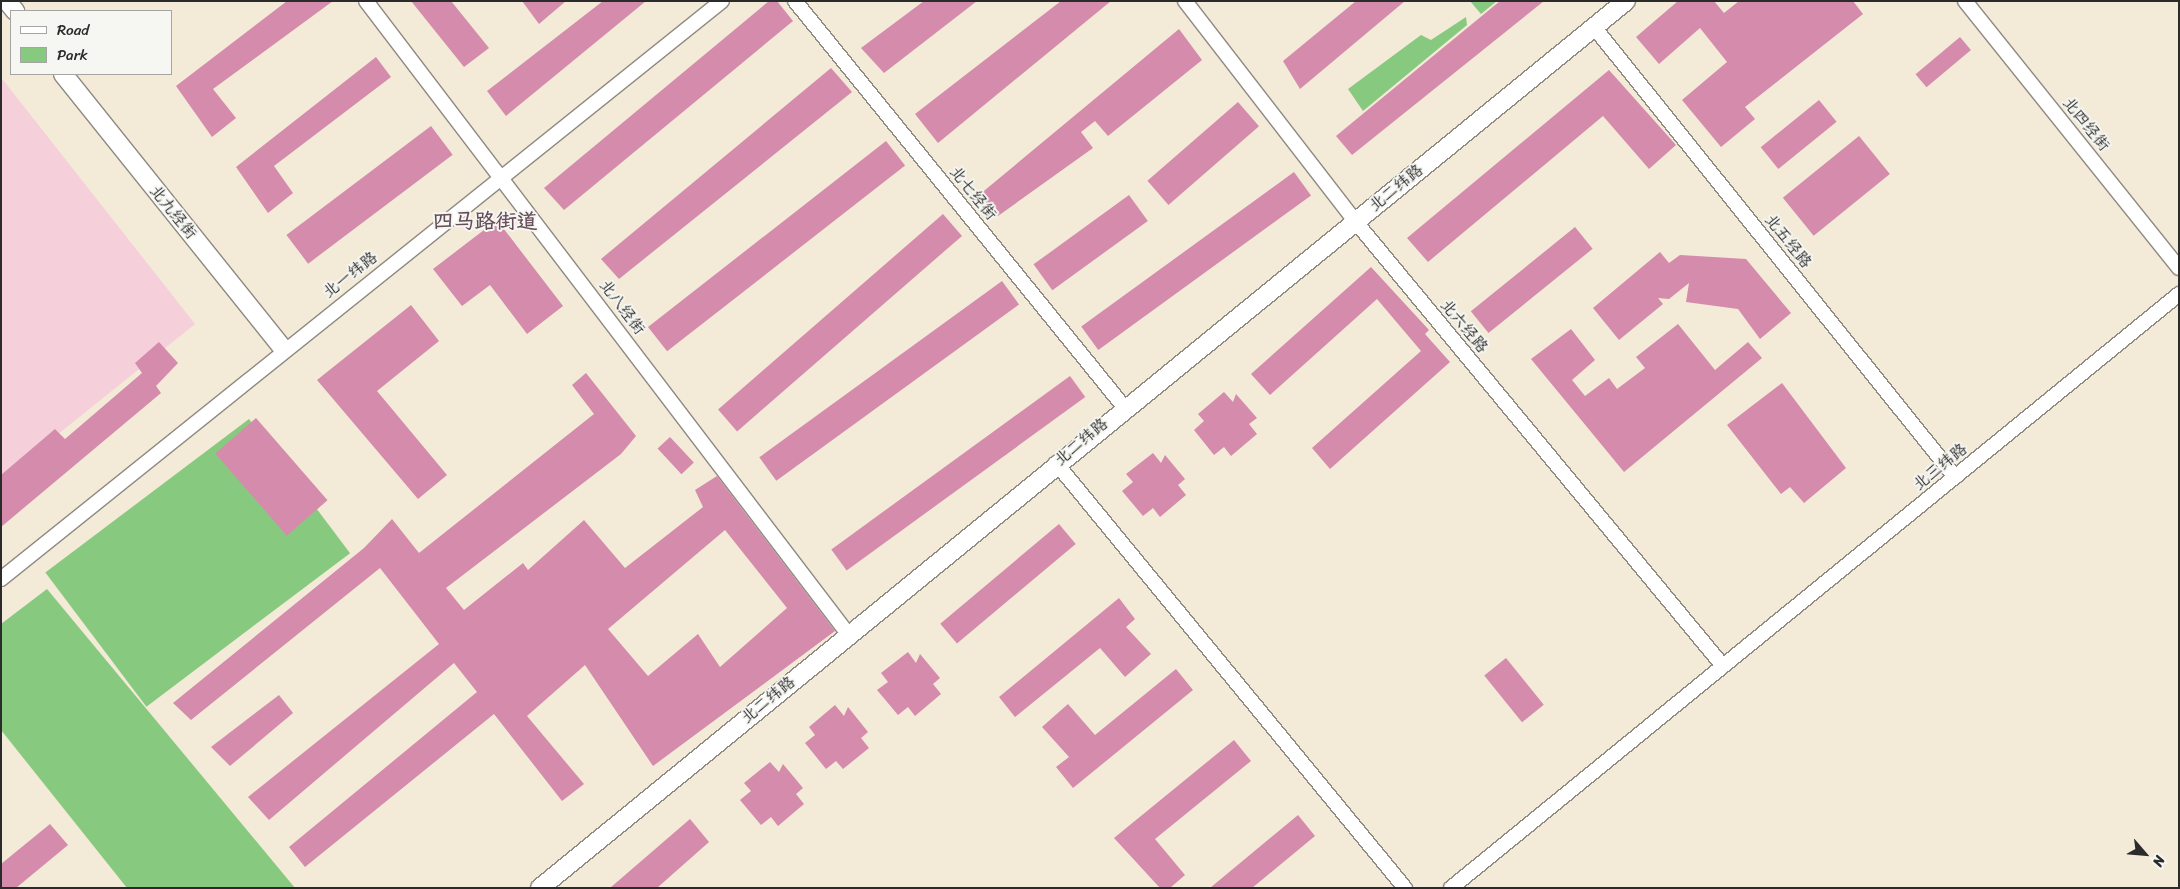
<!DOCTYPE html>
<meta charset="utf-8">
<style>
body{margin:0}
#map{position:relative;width:2180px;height:889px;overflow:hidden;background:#f3ead8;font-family:Sriracha,"LXGW WenKai TC",sans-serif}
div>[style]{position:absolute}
.built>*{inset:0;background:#f5cfda}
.green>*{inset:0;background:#88c980;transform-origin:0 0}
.building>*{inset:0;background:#d58bac;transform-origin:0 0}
.roads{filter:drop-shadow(1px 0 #8f8a82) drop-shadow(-1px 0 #8f8a82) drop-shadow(0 1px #8f8a82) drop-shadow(0 -1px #8f8a82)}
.minor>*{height:14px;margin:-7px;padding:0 7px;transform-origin:7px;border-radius:7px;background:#fff}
.tertiary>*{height:18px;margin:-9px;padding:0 9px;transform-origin:9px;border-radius:9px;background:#fff}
span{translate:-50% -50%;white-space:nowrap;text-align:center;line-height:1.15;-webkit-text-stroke:4px #f6f6f2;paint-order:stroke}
.street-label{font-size:16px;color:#2b2b2b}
.district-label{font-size:21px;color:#664d58;font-weight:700}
.frame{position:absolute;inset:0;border:2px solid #2b2b2b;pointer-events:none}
.legend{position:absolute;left:10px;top:10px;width:162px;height:65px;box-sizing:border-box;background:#f6f6f2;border:1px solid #a5a5a2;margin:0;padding:6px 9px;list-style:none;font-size:15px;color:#2b2b2b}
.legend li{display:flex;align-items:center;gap:10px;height:25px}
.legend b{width:25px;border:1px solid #a5a5a2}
.north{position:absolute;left:2120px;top:829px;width:50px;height:50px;-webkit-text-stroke:4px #f6f6f2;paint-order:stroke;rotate:117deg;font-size:14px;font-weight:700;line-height:20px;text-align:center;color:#2b2b2b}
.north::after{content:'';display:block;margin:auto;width:18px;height:22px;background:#2b2b2b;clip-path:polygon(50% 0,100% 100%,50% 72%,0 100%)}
</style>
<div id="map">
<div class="built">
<div style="clip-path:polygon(3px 80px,195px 324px,1px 480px,1px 82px)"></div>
</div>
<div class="green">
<div style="clip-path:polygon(1470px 1px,1497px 1px,1481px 14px)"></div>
<div style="clip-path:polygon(1466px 17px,1467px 25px,1363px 111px,1348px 89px,1421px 35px,1431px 40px)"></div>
<div style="left:249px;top:419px;width:168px;height:255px;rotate:53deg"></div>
<div style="clip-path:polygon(47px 589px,295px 888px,127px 888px,1px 730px,1px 624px)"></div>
</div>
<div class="building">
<div style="clip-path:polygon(287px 1px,333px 1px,213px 89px,236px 118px,212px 137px,176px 86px)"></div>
<div style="clip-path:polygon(411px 1px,451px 1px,489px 48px,464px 67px)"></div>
<div style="clip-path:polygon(522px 1px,566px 1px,539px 24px)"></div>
<div style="clip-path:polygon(603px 1px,646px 1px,506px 116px,487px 91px)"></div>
<div style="clip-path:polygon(769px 1px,777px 1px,793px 21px,564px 210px,544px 188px)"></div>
<div style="clip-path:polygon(924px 1px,977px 1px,884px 73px,861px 48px)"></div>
<div style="clip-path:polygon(1061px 1px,1111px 1px,938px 143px,915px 114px)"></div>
<div style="clip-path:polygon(1356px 1px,1405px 1px,1300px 89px,1283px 61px)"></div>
<div style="clip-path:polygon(1500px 1px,1544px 1px,1352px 155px,1336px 136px)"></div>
<div style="clip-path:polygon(1678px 1px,1714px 1px,1724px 13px,1739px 1px,1853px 1px,1863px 14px,1745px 107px,1755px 119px,1721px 147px,1682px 100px,1727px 62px,1700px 28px,1659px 64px,1636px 37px)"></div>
<div style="clip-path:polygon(1179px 29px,1202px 60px,1108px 136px,1095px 121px,1081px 132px,1093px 148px,998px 216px,979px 195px)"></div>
<div style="left:1960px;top:37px;width:17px;height:58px;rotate:50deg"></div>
<div style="clip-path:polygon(376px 57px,391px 77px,274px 166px,293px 193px,268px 213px,236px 167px)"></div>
<div style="clip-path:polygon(831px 68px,852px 92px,619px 279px,601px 259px)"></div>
<div style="clip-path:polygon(1609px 70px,1676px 145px,1649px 169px,1603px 116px,1428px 262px,1407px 238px)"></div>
<div style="left:1819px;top:100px;width:28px;height:75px;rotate:51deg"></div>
<div style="left:1238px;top:102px;width:32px;height:120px;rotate:49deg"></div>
<div style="left:431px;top:126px;width:36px;height:181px;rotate:53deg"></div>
<div style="left:1859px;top:136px;width:49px;height:98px;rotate:51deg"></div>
<div style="left:886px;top:141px;width:31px;height:302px;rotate:52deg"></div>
<div style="left:1294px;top:172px;width:29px;height:263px;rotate:54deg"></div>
<div style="left:1129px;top:195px;width:32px;height:118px;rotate:54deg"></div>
<div style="left:943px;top:214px;width:29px;height:298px;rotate:49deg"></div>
<div style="clip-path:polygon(497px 220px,563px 306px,527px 334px,490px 285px,462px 306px,433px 269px)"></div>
<div style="left:1575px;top:227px;width:28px;height:134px;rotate:51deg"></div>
<div style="clip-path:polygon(1660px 252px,1669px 263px,1680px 255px,1746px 259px,1791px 313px,1760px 339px,1738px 309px,1686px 302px,1689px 283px,1669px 299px,1658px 298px,1663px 304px,1619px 340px,1593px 308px)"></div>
<div style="clip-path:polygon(1371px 267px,1429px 330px,1425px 334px,1450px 362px,1330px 469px,1312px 448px,1421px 351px,1377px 299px,1270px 395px,1251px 374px)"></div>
<div style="left:1002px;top:281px;width:29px;height:300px;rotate:54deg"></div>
<div style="clip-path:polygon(411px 305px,439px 341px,377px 391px,447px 475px,418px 499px,317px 380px)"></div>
<div style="clip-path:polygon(1678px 324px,1715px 370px,1748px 342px,1762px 358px,1624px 472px,1531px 359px,1571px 329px,1595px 360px,1572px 380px,1585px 396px,1609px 378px,1617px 389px,1645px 368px,1636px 357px)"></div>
<div style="clip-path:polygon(159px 342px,178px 363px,156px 386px,161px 393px,1px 527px,1px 475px,55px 429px,65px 439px,142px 373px,135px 363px)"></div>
<div style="clip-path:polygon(evenodd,586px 373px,636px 436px,621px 454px,446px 588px,464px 610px,523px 563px,528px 570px,584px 520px,625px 568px,703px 507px,695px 490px,717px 476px,835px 631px,653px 766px,585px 665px,527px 716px,584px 784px,562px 801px,494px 714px,305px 867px,289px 847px,477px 692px,454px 663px,269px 820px,248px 797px,439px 644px,380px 568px,191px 720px,173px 703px,364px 548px,392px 519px,419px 553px,594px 414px,572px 385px,586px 373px,725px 530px,787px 608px,720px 667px,698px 634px,648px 676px,608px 629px,725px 530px)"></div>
<div style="left:1070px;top:376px;width:26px;height:295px;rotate:54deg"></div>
<div style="clip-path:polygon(1782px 383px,1846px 468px,1804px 503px,1790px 487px,1781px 494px,1727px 425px)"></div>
<div style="clip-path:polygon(1224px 392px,1233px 402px,1236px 394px,1257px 418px,1249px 424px,1257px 434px,1231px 456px,1224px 447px,1214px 455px,1194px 430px,1204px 421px,1198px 414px)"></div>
<div style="left:256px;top:418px;width:109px;height:54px;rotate:49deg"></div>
<div style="left:670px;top:437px;width:35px;height:17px;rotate:47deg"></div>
<div style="clip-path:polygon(1153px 453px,1161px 463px,1165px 455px,1185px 479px,1178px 485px,1186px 495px,1160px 517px,1153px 508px,1143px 516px,1122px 491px,1133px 482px,1126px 474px)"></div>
<div style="left:1059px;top:524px;width:26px;height:155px;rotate:50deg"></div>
<div style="clip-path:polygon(1119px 598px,1135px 619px,1126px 627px,1151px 654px,1125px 677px,1100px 648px,1015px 717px,999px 697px)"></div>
<div style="clip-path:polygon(908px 652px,916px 663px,920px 654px,940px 678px,933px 684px,941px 694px,915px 716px,908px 707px,898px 715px,877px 690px,888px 682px,881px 673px)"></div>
<div style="left:1506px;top:658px;width:60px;height:28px;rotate:51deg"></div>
<div style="clip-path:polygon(1176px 669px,1193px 690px,1073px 788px,1056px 767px,1069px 757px,1042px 727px,1068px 704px,1095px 735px)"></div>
<div style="clip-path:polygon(279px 695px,293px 713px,230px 766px,211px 747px)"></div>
<div style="clip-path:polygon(835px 705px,844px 716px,848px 707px,868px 732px,861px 738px,869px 748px,843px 769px,836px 761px,826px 769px,805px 743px,815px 735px,809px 727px)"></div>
<div style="clip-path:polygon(1234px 740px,1251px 761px,1155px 839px,1185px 875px,1170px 888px,1160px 888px,1114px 838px)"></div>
<div style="clip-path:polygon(770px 762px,779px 772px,783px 764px,803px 788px,796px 794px,804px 804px,778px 826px,771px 817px,761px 825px,740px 800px,751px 791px,744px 783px)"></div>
<div style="clip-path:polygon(1298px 815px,1315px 836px,1252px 888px,1210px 888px)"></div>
<div style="clip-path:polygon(690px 819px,709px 842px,657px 888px,610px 888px)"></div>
<div style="clip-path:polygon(50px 824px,68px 845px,16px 888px,1px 888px,1px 864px)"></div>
</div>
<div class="roads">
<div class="minor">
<div style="left:366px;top:1px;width:796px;rotate:52.71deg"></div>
<div style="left:795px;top:1px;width:523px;rotate:50.98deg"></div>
<div style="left:1185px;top:1px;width:278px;rotate:52.3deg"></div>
<div style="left:1355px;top:221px;width:577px;rotate:50.41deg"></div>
<div style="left:1965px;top:1px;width:342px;rotate:51.3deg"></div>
<div style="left:1594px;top:27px;width:577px;rotate:51.26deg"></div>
<div style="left:1056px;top:463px;width:550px;rotate:50.61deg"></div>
<div style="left:1px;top:579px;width:924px;rotate:-38.72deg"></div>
<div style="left:1451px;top:888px;width:940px;rotate:-39.21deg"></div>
</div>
<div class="tertiary">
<div style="left:7px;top:1px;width:13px;rotate:51deg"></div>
<div style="left:63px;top:74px;width:352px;rotate:51.3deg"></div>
<div style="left:540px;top:888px;width:1402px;rotate:-39.24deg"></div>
</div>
</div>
<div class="street-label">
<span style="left:2086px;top:124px;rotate:51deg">北四经街</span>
<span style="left:1396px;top:188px;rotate:-39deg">北二纬路</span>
<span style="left:973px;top:193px;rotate:51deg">北七经街</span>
<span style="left:173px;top:212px;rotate:51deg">北九经街</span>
<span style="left:1788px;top:241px;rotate:51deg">北五经路</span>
<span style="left:350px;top:275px;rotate:-38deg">北一纬路</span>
<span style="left:622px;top:307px;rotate:53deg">北八经街</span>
<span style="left:1464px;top:326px;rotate:50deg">北六经路</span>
<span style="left:1081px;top:442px;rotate:-40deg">北二纬路</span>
<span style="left:1940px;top:467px;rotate:-39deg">北三纬路</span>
<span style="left:768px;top:700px;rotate:-39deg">北二纬路</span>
</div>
<div class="district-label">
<span style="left:485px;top:221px">四马路街道</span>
</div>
<div class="frame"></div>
<ul class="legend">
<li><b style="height:6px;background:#fff"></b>Road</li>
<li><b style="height:14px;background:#88c980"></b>Park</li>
</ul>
<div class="north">N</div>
</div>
